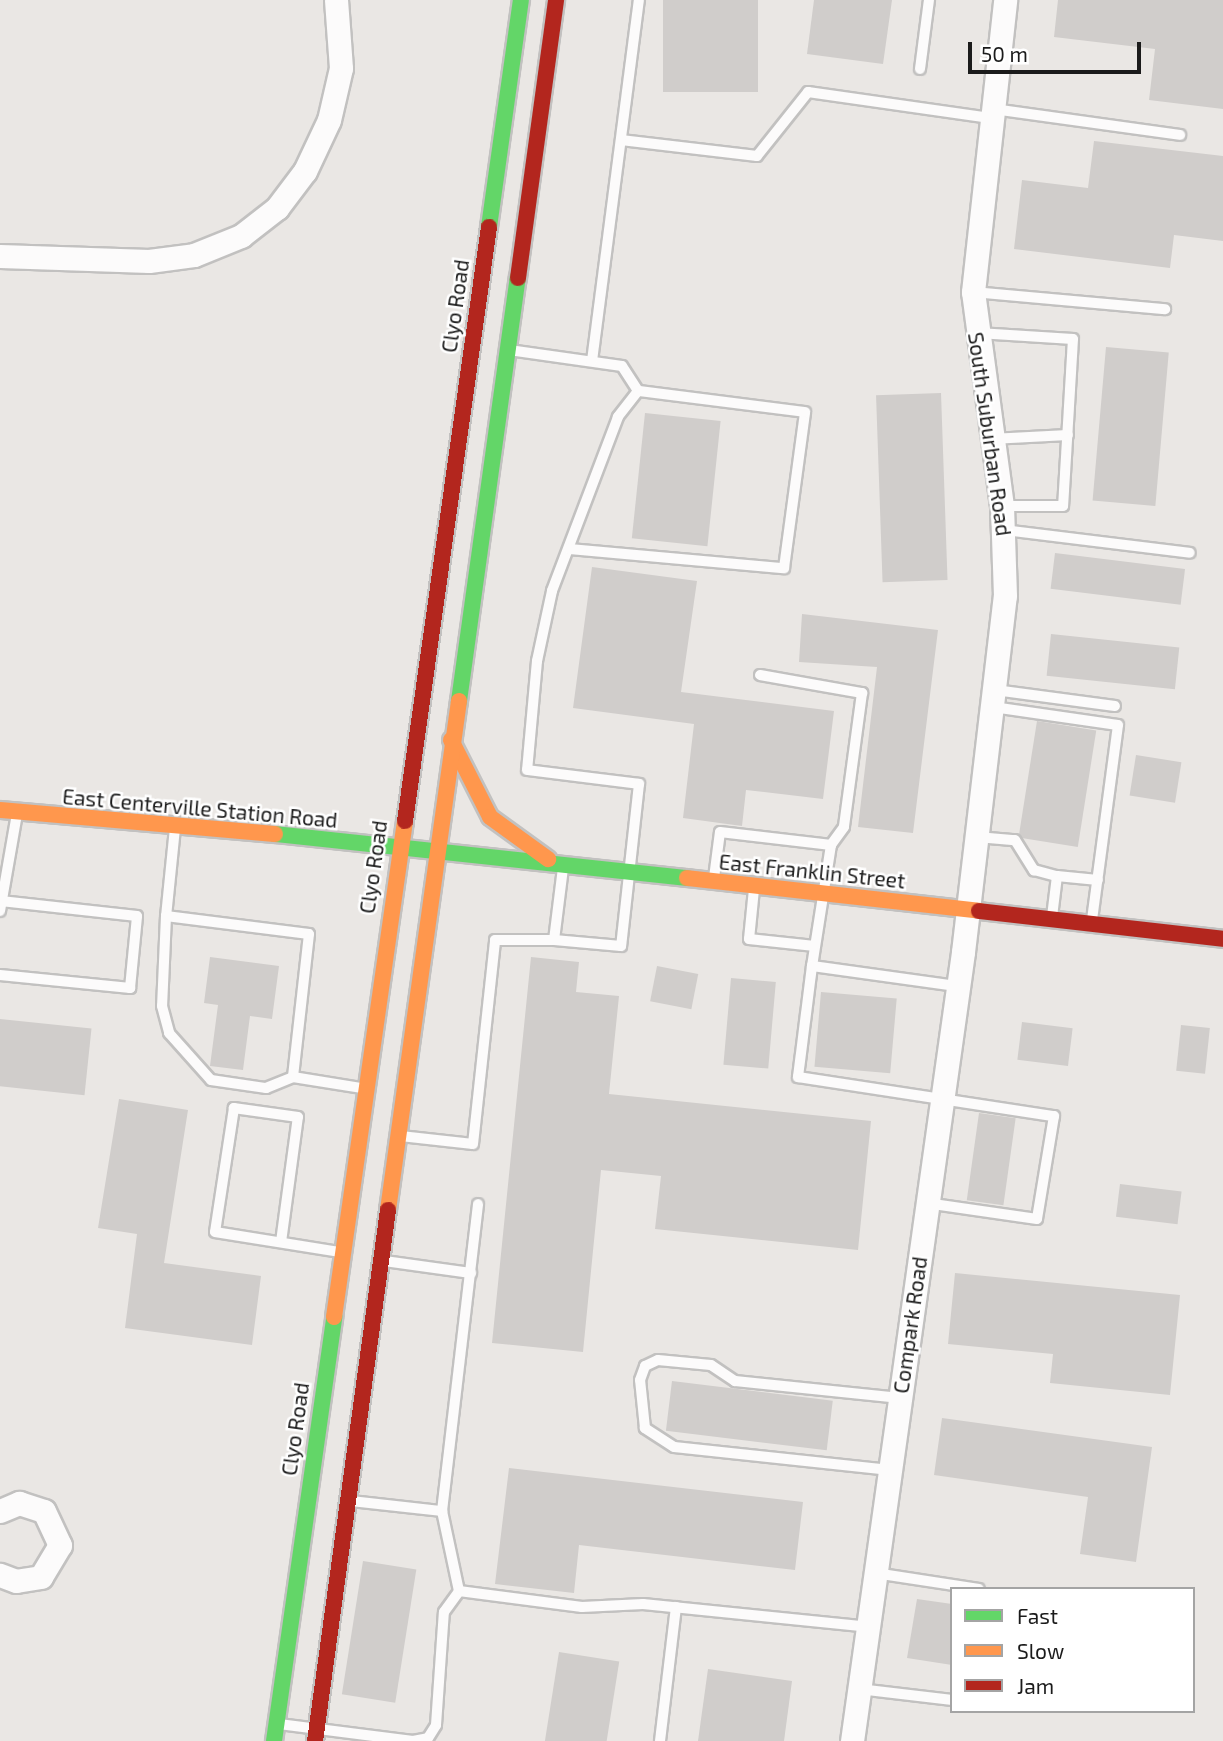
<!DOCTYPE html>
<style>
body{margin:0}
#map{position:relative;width:1223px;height:1741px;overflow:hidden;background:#eae7e4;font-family:"Exo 2",sans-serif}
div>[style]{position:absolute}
.building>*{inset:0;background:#d0cdcb;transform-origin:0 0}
.roads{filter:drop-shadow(2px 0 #c2c1c0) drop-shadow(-2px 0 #c2c1c0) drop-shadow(0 2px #c2c1c0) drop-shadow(0 -2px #c2c1c0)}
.lane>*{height:10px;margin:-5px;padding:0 5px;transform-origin:5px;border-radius:5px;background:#fcfbfb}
.street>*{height:23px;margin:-11.5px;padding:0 11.5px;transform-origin:11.5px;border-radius:11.5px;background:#fcfbfb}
.fast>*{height:16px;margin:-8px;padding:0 8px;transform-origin:8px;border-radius:8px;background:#63d668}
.slow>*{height:16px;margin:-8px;padding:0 8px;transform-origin:8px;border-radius:8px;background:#ff974d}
.jam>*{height:16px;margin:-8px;padding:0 8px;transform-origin:8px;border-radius:8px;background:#b3261e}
span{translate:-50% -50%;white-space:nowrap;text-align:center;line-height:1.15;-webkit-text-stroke:5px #fff;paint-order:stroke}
.street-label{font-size:21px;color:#1b1b1b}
.legend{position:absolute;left:950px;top:1587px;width:245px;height:126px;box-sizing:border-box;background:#fff;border:2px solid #a4a4a4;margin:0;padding:9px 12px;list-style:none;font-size:21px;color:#1b1b1b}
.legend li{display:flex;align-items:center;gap:14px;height:35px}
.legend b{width:35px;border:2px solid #a4a4a4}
.scale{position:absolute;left:968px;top:42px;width:173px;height:32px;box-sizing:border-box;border:4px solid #1b1b1b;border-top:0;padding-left:9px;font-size:21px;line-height:24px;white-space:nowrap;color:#1b1b1b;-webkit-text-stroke:5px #fff;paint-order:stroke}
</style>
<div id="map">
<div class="building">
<div style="left:663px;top:0;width:95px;height:92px"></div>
<div style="clip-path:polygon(814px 0,892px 0,883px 64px,807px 54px)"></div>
<div style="clip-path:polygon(1058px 0,1223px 0,1223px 109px,1149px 100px,1155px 49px,1054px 37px)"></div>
<div style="clip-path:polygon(1094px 141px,1223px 156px,1223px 241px,1174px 235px,1170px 268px,1014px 249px,1022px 180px,1088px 188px)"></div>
<div style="left:1106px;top:347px;width:63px;height:154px;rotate:5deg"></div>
<div style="left:941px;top:393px;width:187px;height:65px;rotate:88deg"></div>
<div style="left:645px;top:413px;width:76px;height:126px;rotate:6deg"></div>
<div style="left:1055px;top:553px;width:131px;height:36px;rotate:7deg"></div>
<div style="clip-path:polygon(592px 567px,697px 581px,681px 692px,834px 711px,823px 799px,746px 790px,742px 826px,683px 818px,694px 724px,573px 708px)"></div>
<div style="clip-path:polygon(802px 614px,938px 630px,913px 833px,858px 827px,877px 667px,799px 662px)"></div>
<div style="left:1051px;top:634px;width:129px;height:42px;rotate:6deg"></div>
<div style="left:1037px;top:721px;width:60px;height:118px;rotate:9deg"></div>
<div style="left:1136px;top:755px;width:46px;height:41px;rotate:9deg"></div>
<div style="clip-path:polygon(210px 957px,279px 966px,272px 1019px,250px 1016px,243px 1070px,210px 1066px,218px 1005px,204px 1003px)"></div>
<div style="clip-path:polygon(531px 957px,579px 962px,576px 992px,619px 996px,609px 1094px,871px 1121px,858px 1250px,655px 1229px,661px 1176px,601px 1170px,583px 1352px,492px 1343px)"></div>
<div style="left:657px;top:966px;width:42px;height:36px;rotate:11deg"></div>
<div style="left:731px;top:978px;width:45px;height:87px;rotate:5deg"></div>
<div style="left:821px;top:992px;width:76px;height:75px;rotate:5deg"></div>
<div style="left:0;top:1019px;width:92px;height:67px;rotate:6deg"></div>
<div style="left:1022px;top:1022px;width:51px;height:38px;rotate:7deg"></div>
<div style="left:1181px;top:1025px;width:29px;height:46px;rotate:6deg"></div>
<div style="clip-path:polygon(119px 1099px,188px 1110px,164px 1263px,261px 1276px,252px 1345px,125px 1328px,137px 1234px,98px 1228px)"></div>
<div style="left:979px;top:1113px;width:37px;height:88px;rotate:8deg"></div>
<div style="left:1120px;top:1184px;width:62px;height:33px;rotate:7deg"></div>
<div style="clip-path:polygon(955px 1273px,1180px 1295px,1170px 1395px,1050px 1383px,1053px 1354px,948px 1344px)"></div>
<div style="left:672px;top:1381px;width:162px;height:50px;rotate:7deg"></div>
<div style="clip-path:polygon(942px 1418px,1152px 1447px,1136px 1562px,1080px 1554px,1088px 1497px,934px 1475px)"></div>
<div style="clip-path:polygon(509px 1468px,803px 1502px,795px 1570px,579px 1545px,574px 1593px,495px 1584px)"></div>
<div style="left:363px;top:1561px;width:54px;height:135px;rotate:9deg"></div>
<div style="clip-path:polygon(917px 1599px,952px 1604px,952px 1665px,907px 1658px)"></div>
<div style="left:559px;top:1652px;width:61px;height:90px;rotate:9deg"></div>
<div style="clip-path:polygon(708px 1669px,792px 1681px,784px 1741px,698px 1741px)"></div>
</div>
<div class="roads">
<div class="lane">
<div style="left:920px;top:69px;width:70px;rotate:-82.6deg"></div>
<div style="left:993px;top:109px;width:189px;rotate:7.9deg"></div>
<div style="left:621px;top:140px;width:137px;rotate:6.7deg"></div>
<div style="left:757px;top:156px;width:82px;rotate:-51.4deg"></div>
<div style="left:808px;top:92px;width:184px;rotate:8.1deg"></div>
<div style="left:973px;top:292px;width:193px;rotate:5.1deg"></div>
<div style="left:978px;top:333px;width:95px;rotate:3.6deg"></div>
<div style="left:1073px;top:339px;width:167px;rotate:93.4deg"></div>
<div style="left:1063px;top:506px;width:61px;rotate:180deg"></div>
<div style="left:509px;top:350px;width:114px;rotate:8.1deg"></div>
<div style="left:622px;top:366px;width:30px;rotate:57deg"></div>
<div style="left:638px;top:391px;width:33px;rotate:128deg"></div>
<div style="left:618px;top:417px;width:186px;rotate:110.8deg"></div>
<div style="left:552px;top:591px;width:72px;rotate:102.1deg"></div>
<div style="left:537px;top:661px;width:109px;rotate:95.2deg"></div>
<div style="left:527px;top:770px;width:113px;rotate:7.1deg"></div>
<div style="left:639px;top:784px;width:163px;rotate:96.3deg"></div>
<div style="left:621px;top:946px;width:67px;rotate:-174.9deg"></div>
<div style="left:554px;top:940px;width:73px;rotate:-82.9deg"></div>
<div style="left:592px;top:361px;width:364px;rotate:-82.6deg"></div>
<div style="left:991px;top:439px;width:77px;rotate:-3deg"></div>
<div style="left:1004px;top:530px;width:187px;rotate:7deg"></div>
<div style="left:569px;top:549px;width:216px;rotate:5.1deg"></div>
<div style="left:784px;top:568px;width:157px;rotate:-82.3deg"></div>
<div style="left:805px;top:412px;width:168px;rotate:-172.8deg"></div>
<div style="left:760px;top:675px;width:104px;rotate:10deg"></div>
<div style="left:862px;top:693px;width:135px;rotate:97.7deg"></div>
<div style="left:844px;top:827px;width:22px;rotate:126deg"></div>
<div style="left:831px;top:845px;width:122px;rotate:98.9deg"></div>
<div style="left:812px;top:966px;width:146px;rotate:7.9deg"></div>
<div style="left:995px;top:690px;width:121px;rotate:7.6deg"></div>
<div style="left:993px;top:707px;width:126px;rotate:8.2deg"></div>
<div style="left:1118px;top:725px;width:198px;rotate:97.6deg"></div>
<div style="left:175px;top:828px;width:88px;rotate:95.8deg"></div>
<div style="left:166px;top:916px;width:144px;rotate:7.2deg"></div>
<div style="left:309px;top:934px;width:144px;rotate:96.4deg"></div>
<div style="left:293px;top:1077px;width:70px;rotate:9.1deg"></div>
<div style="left:977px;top:837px;width:38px;rotate:5deg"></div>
<div style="left:1015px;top:840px;width:36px;rotate:58deg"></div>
<div style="left:1034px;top:870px;width:24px;rotate:15deg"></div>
<div style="left:1057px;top:876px;width:41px;rotate:97deg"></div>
<div style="left:1057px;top:876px;width:41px;rotate:5.6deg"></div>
<div style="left:714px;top:878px;width:46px;rotate:-82.6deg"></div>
<div style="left:720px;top:832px;width:112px;rotate:6.7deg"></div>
<div style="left:754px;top:889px;width:50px;rotate:95.7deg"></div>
<div style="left:749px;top:939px;width:66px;rotate:6.1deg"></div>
<div style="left:0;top:911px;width:98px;rotate:-80.1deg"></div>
<div style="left:166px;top:916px;width:90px;rotate:92.5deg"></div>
<div style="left:162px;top:1006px;width:28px;rotate:75deg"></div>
<div style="left:169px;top:1033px;width:63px;rotate:48.2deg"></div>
<div style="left:211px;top:1080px;width:56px;rotate:8.3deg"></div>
<div style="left:266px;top:1088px;width:29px;rotate:-22deg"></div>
<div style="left:812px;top:966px;width:112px;rotate:97.2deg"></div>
<div style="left:798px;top:1077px;width:259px;rotate:8.7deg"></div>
<div style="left:1054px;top:1116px;width:104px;rotate:99.4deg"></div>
<div style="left:1037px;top:1219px;width:112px;rotate:-171.8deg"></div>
<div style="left:0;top:975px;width:131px;rotate:5.7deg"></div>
<div style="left:130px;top:988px;width:72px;rotate:-84.4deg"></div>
<div style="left:137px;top:916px;width:137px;rotate:-173.7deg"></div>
<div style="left:401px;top:1136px;width:72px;rotate:6.3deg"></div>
<div style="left:473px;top:1144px;width:205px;rotate:-83.8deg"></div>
<div style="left:495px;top:940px;width:59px"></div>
<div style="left:281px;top:1242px;width:126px;rotate:-82.3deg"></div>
<div style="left:298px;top:1117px;width:65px;rotate:-172deg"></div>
<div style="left:234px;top:1108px;width:125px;rotate:98.7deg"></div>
<div style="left:215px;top:1232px;width:127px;rotate:9.1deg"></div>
<div style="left:384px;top:1261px;width:88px;rotate:7.9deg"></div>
<div style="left:890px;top:1470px;width:217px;rotate:-173.9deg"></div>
<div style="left:674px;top:1447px;width:35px;rotate:-147deg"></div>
<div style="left:645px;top:1428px;width:48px;rotate:-95.9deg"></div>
<div style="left:640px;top:1380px;width:15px;rotate:-70deg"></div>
<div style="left:645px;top:1366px;width:14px;rotate:-25deg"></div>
<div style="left:658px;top:1360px;width:53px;rotate:5.4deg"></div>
<div style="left:711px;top:1365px;width:29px;rotate:34deg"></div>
<div style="left:735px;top:1381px;width:166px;rotate:5.9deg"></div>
<div style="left:351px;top:1501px;width:92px;rotate:6.3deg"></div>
<div style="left:442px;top:1511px;width:82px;rotate:78deg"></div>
<div style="left:459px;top:1591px;width:124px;rotate:7.4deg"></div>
<div style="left:582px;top:1607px;width:61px;rotate:-2.8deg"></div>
<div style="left:643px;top:1604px;width:226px;rotate:5.8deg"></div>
<div style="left:442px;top:1511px;width:309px;rotate:-83.3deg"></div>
<div style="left:875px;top:1573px;width:105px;rotate:8.7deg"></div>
<div style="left:859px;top:1689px;width:94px;rotate:6.7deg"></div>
<div style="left:279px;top:1724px;width:135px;rotate:7.2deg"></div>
<div style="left:413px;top:1741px;width:15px;rotate:-11deg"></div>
<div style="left:428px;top:1738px;width:15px;rotate:-58deg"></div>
<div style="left:436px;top:1725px;width:113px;rotate:-86deg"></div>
<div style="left:444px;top:1612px;width:26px;rotate:-54deg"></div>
<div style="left:660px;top:1741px;width:135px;rotate:-83.2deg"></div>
</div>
<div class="street">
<div style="left:0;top:256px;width:149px;rotate:1.9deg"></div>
<div style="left:149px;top:261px;width:45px;rotate:-7.6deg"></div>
<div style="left:194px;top:255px;width:51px;rotate:-22deg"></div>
<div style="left:241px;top:236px;width:46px;rotate:-37.9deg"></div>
<div style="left:277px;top:208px;width:46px;rotate:-52.9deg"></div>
<div style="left:305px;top:171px;width:56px;rotate:-64.8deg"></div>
<div style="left:329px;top:120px;width:53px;rotate:-77deg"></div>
<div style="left:341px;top:68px;width:68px;rotate:-94.2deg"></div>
<div style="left:0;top:1511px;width:21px;rotate:-23deg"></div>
<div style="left:19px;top:1503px;width:26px;rotate:18deg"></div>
<div style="left:44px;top:1511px;width:38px;rotate:65deg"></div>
<div style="left:60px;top:1545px;width:37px;rotate:121deg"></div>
<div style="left:41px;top:1577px;width:25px;rotate:171deg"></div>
<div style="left:16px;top:1581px;width:17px;rotate:-159deg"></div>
<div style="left:852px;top:1741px;width:797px;rotate:-81.99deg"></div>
<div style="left:963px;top:952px;width:358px;rotate:-83.3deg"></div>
<div style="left:1005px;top:596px;width:90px;rotate:-91.9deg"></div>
<div style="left:1002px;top:506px;width:216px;rotate:-97.7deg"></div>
<div style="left:973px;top:292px;width:294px;rotate:-83.7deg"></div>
</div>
<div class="fast">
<div style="left:489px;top:227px;width:229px;rotate:-82deg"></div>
<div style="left:459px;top:701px;width:427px;rotate:-82.1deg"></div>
<div style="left:275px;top:834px;width:414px;rotate:6.1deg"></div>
<div style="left:274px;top:1741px;width:428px;rotate:-81.9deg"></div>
</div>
<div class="slow">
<div style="left:451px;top:740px;width:86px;rotate:63.1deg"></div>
<div style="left:490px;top:817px;width:72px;rotate:35.9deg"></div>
<div style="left:0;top:810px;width:276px;rotate:5deg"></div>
<div style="left:687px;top:878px;width:294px;rotate:6.4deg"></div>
<div style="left:388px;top:1210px;width:514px;rotate:-82.06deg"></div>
<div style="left:334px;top:1317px;width:501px;rotate:-81.85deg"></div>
</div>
<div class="jam">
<div style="left:518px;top:278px;width:281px;rotate:-82.2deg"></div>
<div style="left:405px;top:821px;width:600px;rotate:-81.95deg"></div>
<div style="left:979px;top:911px;width:246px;rotate:6.5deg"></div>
<div style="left:315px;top:1741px;width:536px;rotate:-82.17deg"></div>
</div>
</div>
<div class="street-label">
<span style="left:455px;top:306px;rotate:-82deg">Clyo Road</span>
<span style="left:990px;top:434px;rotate:82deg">South Suburban Road</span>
<span style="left:200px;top:808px;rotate:5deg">East Centerville Station Road</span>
<span style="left:373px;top:867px;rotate:-82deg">Clyo Road</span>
<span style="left:812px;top:871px;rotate:6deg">East Franklin Street</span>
<span style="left:910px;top:1325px;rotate:-82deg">Compark Road</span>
<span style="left:295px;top:1429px;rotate:-82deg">Clyo Road</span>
</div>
<ul class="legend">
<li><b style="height:9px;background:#63d668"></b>Fast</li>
<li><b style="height:9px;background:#ff974d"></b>Slow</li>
<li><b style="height:9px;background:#b3261e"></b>Jam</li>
</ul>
<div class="scale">50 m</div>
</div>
